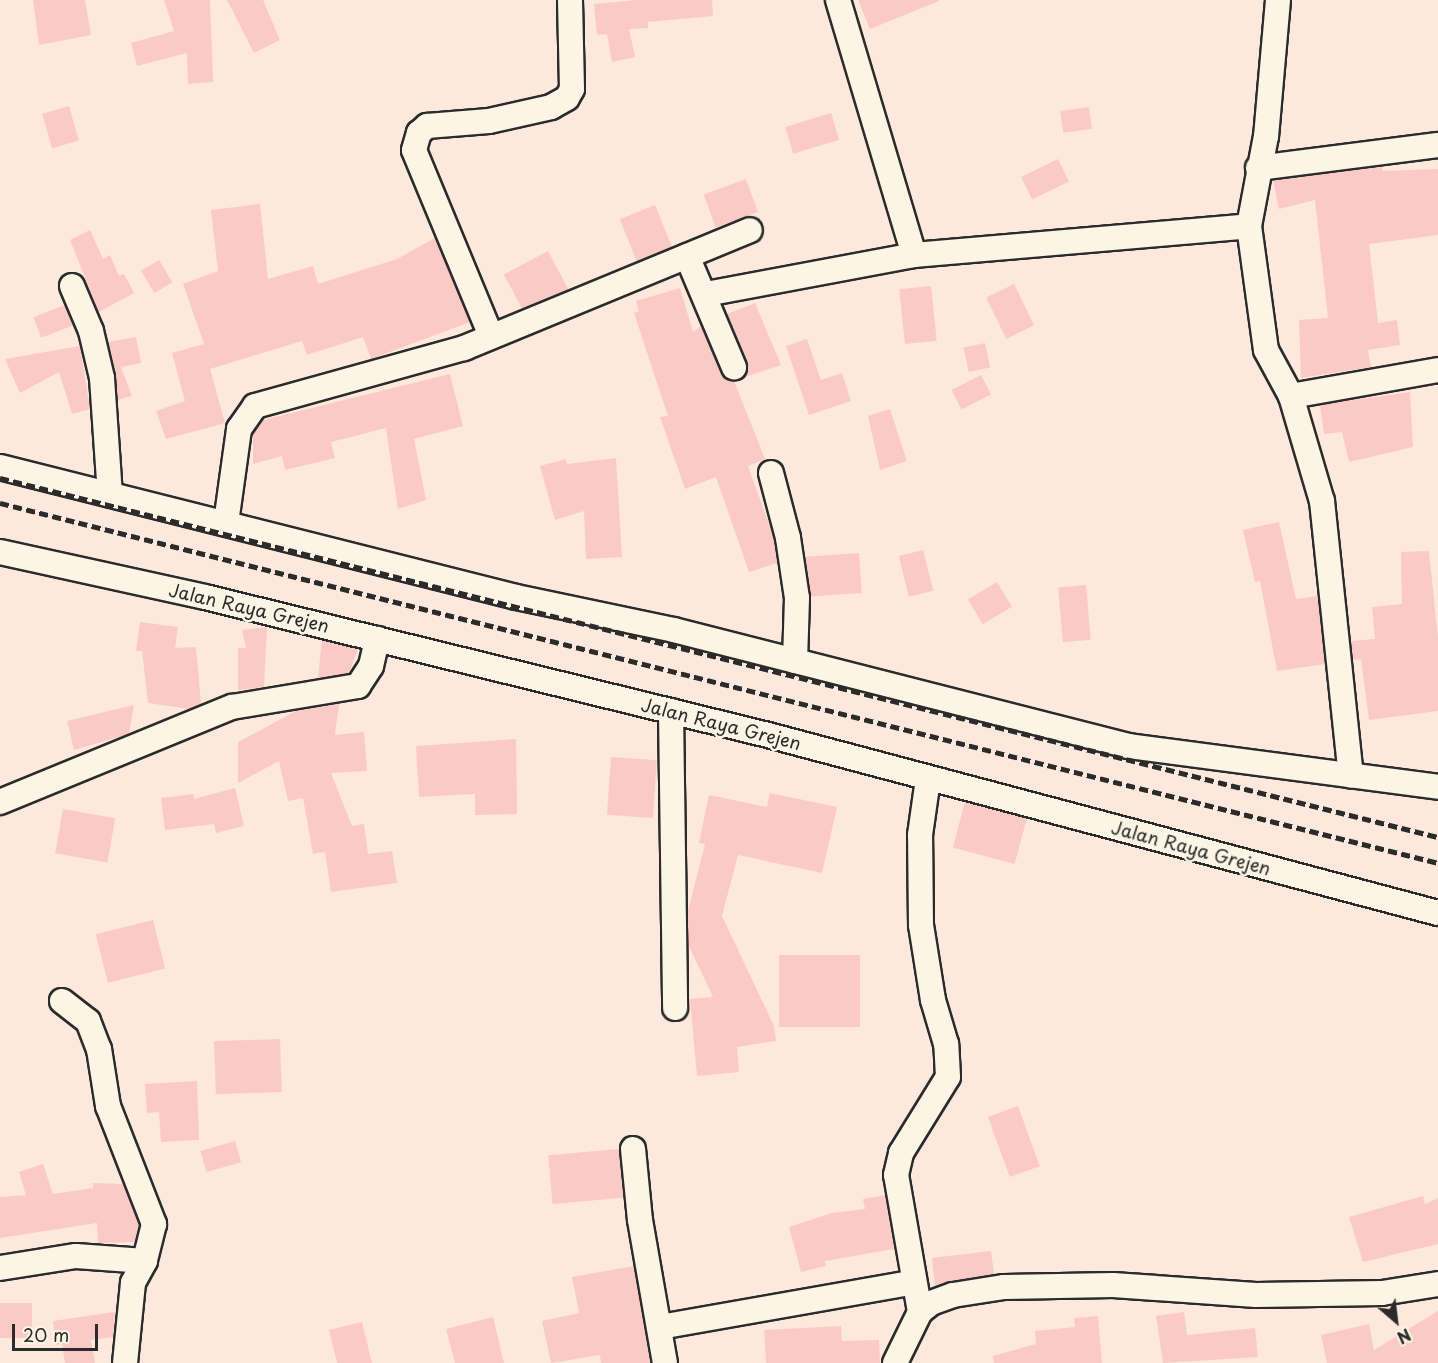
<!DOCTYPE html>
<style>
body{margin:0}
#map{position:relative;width:1438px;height:1363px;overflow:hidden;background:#fce8dc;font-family:"Playpen Sans",sans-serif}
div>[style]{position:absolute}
.building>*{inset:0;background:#fbcac7;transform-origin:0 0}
.roads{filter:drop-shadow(2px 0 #2b2b2b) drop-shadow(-2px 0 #2b2b2b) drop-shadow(0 2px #2b2b2b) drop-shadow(0 -2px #2b2b2b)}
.street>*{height:24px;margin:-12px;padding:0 12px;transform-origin:12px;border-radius:12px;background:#fcf5e5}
.rail>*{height:4.5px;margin-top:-2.25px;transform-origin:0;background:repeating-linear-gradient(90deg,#2b2b2b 0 9px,transparent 0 13.5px)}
span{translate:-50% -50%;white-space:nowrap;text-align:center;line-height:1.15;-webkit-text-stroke:5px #fcf5e5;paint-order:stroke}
.street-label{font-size:18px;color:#2b2b2b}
.north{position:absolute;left:1366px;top:1291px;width:60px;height:60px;-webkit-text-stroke:4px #fcf5e5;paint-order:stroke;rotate:152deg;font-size:16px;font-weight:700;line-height:24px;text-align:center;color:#2b2b2b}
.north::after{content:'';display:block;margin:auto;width:21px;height:27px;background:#2b2b2b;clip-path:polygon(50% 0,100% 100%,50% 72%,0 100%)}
.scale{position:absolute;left:12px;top:1324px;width:86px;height:27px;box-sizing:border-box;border:3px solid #2b2b2b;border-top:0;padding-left:8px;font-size:18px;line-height:21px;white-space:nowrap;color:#2b2b2b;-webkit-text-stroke:4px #fcf5e5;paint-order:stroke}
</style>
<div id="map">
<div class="building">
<div style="clip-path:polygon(33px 0,85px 0,91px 35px,39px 45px)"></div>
<div style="clip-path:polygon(164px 0,210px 0,213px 82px,188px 84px,187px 53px,137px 66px,131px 43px,174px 31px)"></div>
<div style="clip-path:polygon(227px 0,263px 0,280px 40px,254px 53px)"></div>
<div style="clip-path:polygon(637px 0,712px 0,713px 16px,648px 22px,648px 28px,629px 29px,635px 57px,612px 62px,607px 34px,597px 35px,594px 4px)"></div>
<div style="clip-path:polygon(858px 0,938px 0,939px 1px,870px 29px)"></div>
<div style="left:69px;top:106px;width:36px;height:28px;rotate:74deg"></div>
<div style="left:1089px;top:107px;width:22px;height:29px;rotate:82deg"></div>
<div style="left:831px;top:113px;width:28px;height:48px;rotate:73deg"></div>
<div style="left:1058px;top:159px;width:25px;height:41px;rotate:64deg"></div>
<div style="clip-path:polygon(1382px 167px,1382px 171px,1438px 169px,1438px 235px,1369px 244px,1378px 323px,1397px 320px,1400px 345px,1368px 350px,1371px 367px,1301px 378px,1299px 320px,1328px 318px,1315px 200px,1279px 209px,1273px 180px)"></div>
<div style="left:746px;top:179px;width:35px;height:45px;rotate:70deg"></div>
<div style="clip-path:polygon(260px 204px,268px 279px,313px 266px,318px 284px,397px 259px,435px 238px,470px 322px,371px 359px,363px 337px,307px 355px,302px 341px,210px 369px,225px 423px,166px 439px,156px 411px,185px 401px,172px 353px,204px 344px,183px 284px,218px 271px,211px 210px)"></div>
<div style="left:655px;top:205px;width:45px;height:38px;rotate:68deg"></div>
<div style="clip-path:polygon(90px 230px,103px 259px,110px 255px,119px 276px,124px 274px,134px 293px,99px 312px,70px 240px)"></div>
<div style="left:548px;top:251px;width:43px;height:50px;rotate:62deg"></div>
<div style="left:159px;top:260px;width:26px;height:21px;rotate:59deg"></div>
<div style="left:1014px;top:284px;width:46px;height:31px;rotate:64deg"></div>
<div style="left:931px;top:286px;width:55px;height:32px;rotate:84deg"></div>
<div style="clip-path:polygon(680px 288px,693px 332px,701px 326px,721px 373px,734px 381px,765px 459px,748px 466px,773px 535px,777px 563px,749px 572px,716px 477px,685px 489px,660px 417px,668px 416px,634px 313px,639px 311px,636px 301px)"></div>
<div style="clip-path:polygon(755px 303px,781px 365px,742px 378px,747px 362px,727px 314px)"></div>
<div style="left:65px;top:305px;width:22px;height:34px;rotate:69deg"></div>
<div style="clip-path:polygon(136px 337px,141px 363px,121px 367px,132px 396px,118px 400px,108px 342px)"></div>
<div style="clip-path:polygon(807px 339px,821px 380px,842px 373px,851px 401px,809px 415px,786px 346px)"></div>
<div style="left:985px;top:343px;width:25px;height:22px;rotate:78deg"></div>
<div style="clip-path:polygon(80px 346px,90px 409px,72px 414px,59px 372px,20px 393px,5px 359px)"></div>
<div style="clip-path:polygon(450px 374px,463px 426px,414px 439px,426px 500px,398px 509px,386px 428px,331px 442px,335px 458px,285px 470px,282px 456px,253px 464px,253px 434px,263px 420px)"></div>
<div style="left:981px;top:375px;width:22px;height:33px;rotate:63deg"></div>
<div style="clip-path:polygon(1410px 392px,1413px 447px,1349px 462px,1342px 432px,1324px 434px,1320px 405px)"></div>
<div style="clip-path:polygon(890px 409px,907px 461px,880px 470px,868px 416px)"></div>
<div style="clip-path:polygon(616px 458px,622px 557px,586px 559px,584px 511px,555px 520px,540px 466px,566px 459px,567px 464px)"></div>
<div style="clip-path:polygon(1279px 522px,1296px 599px,1318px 596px,1325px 664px,1277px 671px,1260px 581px,1255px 582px,1243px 530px)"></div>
<div style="left:923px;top:550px;width:42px;height:25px;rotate:76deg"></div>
<div style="clip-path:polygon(1429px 551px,1438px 639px,1438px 711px,1369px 720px,1361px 659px,1353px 660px,1351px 641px,1375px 639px,1372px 607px,1402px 604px,1401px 552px)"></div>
<div style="left:859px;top:553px;width:40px;height:54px;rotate:86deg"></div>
<div style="left:997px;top:582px;width:29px;height:34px;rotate:59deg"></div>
<div style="left:1086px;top:585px;width:55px;height:28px;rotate:85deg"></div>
<div style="clip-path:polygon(140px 622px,178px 627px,175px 648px,196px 647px,201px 704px,190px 709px,148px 703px,142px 651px,136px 651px)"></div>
<div style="clip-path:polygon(267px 627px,264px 687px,238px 690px,238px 648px,246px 648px,242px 630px)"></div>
<div style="clip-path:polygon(322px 640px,358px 649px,349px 673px,318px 678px)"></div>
<div style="clip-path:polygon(339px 704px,335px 735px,364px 732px,367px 771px,331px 773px,352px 826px,364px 824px,368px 854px,392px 851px,397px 883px,331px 892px,325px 852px,313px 854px,303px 798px,288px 801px,279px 761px,238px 783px,238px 742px,296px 711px)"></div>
<div style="clip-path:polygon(134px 705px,129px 734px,74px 750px,67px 721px)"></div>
<div style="clip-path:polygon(516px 739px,517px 814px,475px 815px,475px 794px,419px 797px,416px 746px)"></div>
<div style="left:611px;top:757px;width:46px;height:58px;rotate:4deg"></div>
<div style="clip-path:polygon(235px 788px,244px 826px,216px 833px,214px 824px,165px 830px,161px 798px,194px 794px,194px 799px)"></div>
<div style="clip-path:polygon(770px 793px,837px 807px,822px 873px,738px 855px,722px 916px,774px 1026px,776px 1041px,737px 1047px,739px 1072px,697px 1076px,690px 999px,713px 997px,688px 944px,688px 911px,705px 844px,699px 843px,709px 795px,767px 807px)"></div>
<div style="left:965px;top:802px;width:64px;height:47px;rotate:15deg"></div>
<div style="left:63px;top:809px;width:53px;height:45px;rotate:10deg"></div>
<div style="left:153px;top:920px;width:50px;height:59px;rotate:76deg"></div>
<div style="left:779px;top:955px;width:81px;height:72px"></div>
<div style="left:280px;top:1039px;width:53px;height:66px;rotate:88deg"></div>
<div style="clip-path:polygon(197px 1081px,199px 1140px,161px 1142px,159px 1112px,147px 1113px,145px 1084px)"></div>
<div style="left:1018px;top:1106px;width:64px;height:32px;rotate:70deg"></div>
<div style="left:235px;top:1141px;width:22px;height:36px;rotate:74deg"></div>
<div style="left:619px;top:1149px;width:49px;height:71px;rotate:85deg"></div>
<div style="clip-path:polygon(43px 1164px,53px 1194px,93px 1188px,93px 1183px,123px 1184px,139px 1225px,135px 1242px,98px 1243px,97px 1223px,0 1238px,0 1197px,26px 1195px,19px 1172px)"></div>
<div style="clip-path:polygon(885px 1195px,894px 1249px,825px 1261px,826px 1266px,801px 1272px,789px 1227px,832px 1213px,865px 1209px,863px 1199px)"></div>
<div style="clip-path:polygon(1423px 1196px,1425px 1204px,1438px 1198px,1438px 1244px,1363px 1262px,1349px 1217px)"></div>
<div style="clip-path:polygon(991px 1251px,994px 1274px,935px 1286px,932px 1258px)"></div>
<div style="clip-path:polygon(634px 1266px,650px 1363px,601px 1363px,600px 1355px,551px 1363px,542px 1321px,579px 1313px,572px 1277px)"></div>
<div style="left:32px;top:1303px;width:35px;height:32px;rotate:90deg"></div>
<div style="clip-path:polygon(1438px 1311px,1438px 1363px,1327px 1363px,1321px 1335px,1369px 1324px,1374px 1350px)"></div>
<div style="clip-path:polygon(115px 1312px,113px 1337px,91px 1340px,95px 1363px,65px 1363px,62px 1344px,56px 1345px,53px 1321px)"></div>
<div style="clip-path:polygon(1184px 1312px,1187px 1335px,1255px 1328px,1258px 1357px,1163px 1363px,1156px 1316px)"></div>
<div style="clip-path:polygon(1098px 1316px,1102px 1363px,994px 1363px,993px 1356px,1036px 1344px,1035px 1331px,1075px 1327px,1074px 1318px)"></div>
<div style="clip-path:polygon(493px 1317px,504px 1363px,455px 1363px,446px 1329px)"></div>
<div style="clip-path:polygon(362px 1322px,372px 1363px,337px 1363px,329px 1330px)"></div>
<div style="clip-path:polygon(841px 1326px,842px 1341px,879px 1340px,880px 1363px,766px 1363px,764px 1330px)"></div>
</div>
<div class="roads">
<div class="street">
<div style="left:838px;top:0;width:266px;rotate:73.4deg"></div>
<div style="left:914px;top:255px;width:336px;rotate:-4.9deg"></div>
<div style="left:1278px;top:0;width:137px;rotate:95deg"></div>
<div style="left:1266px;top:136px;width:92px;rotate:100.7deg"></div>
<div style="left:1249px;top:226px;width:125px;rotate:82.2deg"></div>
<div style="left:1266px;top:350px;width:52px;rotate:61.5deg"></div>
<div style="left:1291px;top:396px;width:109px;rotate:73.6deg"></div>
<div style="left:1322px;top:501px;width:276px;rotate:84deg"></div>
<div style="left:1258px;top:168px;width:181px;rotate:-7.3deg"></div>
<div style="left:687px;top:256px;width:121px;rotate:67.1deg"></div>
<div style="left:72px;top:286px;width:49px;rotate:67.1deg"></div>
<div style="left:91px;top:331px;width:48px;rotate:76.8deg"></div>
<div style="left:102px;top:378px;width:117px;rotate:86.1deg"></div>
<div style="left:706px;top:294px;width:212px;rotate:-10.6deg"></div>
<div style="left:491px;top:336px;width:201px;rotate:-112.5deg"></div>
<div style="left:414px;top:150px;width:18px;rotate:-74deg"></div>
<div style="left:419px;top:133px;width:11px;rotate:-41deg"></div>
<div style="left:427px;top:126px;width:62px;rotate:-4.6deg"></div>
<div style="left:489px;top:121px;width:64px;rotate:-12.7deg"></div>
<div style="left:551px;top:107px;width:18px;rotate:-29deg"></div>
<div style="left:567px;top:98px;width:10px;rotate:-61deg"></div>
<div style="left:572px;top:89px;width:89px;rotate:-91.3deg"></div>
<div style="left:1291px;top:396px;width:149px;rotate:-10deg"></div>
<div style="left:0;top:467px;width:532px;rotate:14.14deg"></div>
<div style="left:516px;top:597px;width:161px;rotate:11.8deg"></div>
<div style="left:674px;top:630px;width:469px;rotate:14.3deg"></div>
<div style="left:1128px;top:746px;width:313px;rotate:7.5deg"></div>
<div style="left:771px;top:473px;width:67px;rotate:75.3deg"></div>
<div style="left:788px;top:538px;width:61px;rotate:81.5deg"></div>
<div style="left:797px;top:598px;width:63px;rotate:91.8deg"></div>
<div style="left:226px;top:523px;width:95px;rotate:-82.1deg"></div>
<div style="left:239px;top:429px;width:28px;rotate:-55deg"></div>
<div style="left:255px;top:406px;width:217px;rotate:-15.5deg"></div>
<div style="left:464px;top:348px;width:309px;rotate:-22.4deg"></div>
<div style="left:0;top:552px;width:210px;rotate:12.4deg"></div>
<div style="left:205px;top:597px;width:580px;rotate:13.77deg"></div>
<div style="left:768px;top:735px;width:693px;rotate:14.88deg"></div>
<div style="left:671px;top:711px;width:297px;rotate:89.2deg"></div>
<div style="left:0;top:802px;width:251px;rotate:-22.3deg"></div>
<div style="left:232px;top:707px;width:128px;rotate:-9.5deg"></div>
<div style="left:358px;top:686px;width:24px;rotate:-57deg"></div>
<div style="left:371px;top:666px;width:28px;rotate:-77deg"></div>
<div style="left:62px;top:1001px;width:33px;rotate:38deg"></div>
<div style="left:88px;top:1021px;width:30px;rotate:69deg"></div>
<div style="left:99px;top:1049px;width:58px;rotate:81deg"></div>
<div style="left:108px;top:1106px;width:127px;rotate:68.7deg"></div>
<div style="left:154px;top:1224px;width:38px;rotate:104deg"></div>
<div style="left:145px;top:1261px;width:25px;rotate:119deg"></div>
<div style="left:133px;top:1283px;width:80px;rotate:95.7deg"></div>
<div style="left:633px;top:1149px;width:71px;rotate:84.4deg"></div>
<div style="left:640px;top:1220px;width:145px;rotate:80.1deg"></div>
<div style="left:0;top:1268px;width:77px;rotate:-9deg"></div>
<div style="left:76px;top:1256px;width:69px;rotate:4.1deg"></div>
<div style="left:920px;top:1312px;width:139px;rotate:-99.9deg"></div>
<div style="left:896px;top:1175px;width:23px;rotate:-77deg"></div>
<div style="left:901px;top:1153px;width:89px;rotate:-58.3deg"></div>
<div style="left:948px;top:1077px;width:33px;rotate:-93deg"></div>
<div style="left:946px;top:1044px;width:46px;rotate:-106.5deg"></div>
<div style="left:933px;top:1000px;width:76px;rotate:-99.1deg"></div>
<div style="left:921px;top:925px;width:90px;rotate:-90.6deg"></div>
<div style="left:920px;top:835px;width:57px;rotate:-81.9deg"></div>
<div style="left:660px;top:1327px;width:258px;rotate:-10deg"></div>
<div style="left:895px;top:1363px;width:57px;rotate:-63.9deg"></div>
<div style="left:920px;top:1312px;width:14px;rotate:-39deg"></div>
<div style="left:931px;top:1303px;width:23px;rotate:-20deg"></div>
<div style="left:953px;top:1295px;width:52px;rotate:-8.9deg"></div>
<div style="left:1004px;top:1287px;width:109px;rotate:-1.1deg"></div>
<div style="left:1113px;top:1285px;width:143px;rotate:4deg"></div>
<div style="left:1256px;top:1295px;width:126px;rotate:-0.9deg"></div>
<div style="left:1382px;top:1293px;width:57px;rotate:-9.1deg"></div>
</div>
</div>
<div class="rail">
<div style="left:0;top:478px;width:1482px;rotate:14.02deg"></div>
<div style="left:0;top:503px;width:1482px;rotate:14.05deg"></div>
</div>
<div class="street-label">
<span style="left:249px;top:608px;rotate:13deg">Jalan Raya Grejen</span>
<span style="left:721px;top:724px;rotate:14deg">Jalan Raya Grejen</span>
<span style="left:1191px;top:848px;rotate:15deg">Jalan Raya Grejen</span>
</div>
<div class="north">N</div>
<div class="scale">20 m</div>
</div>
